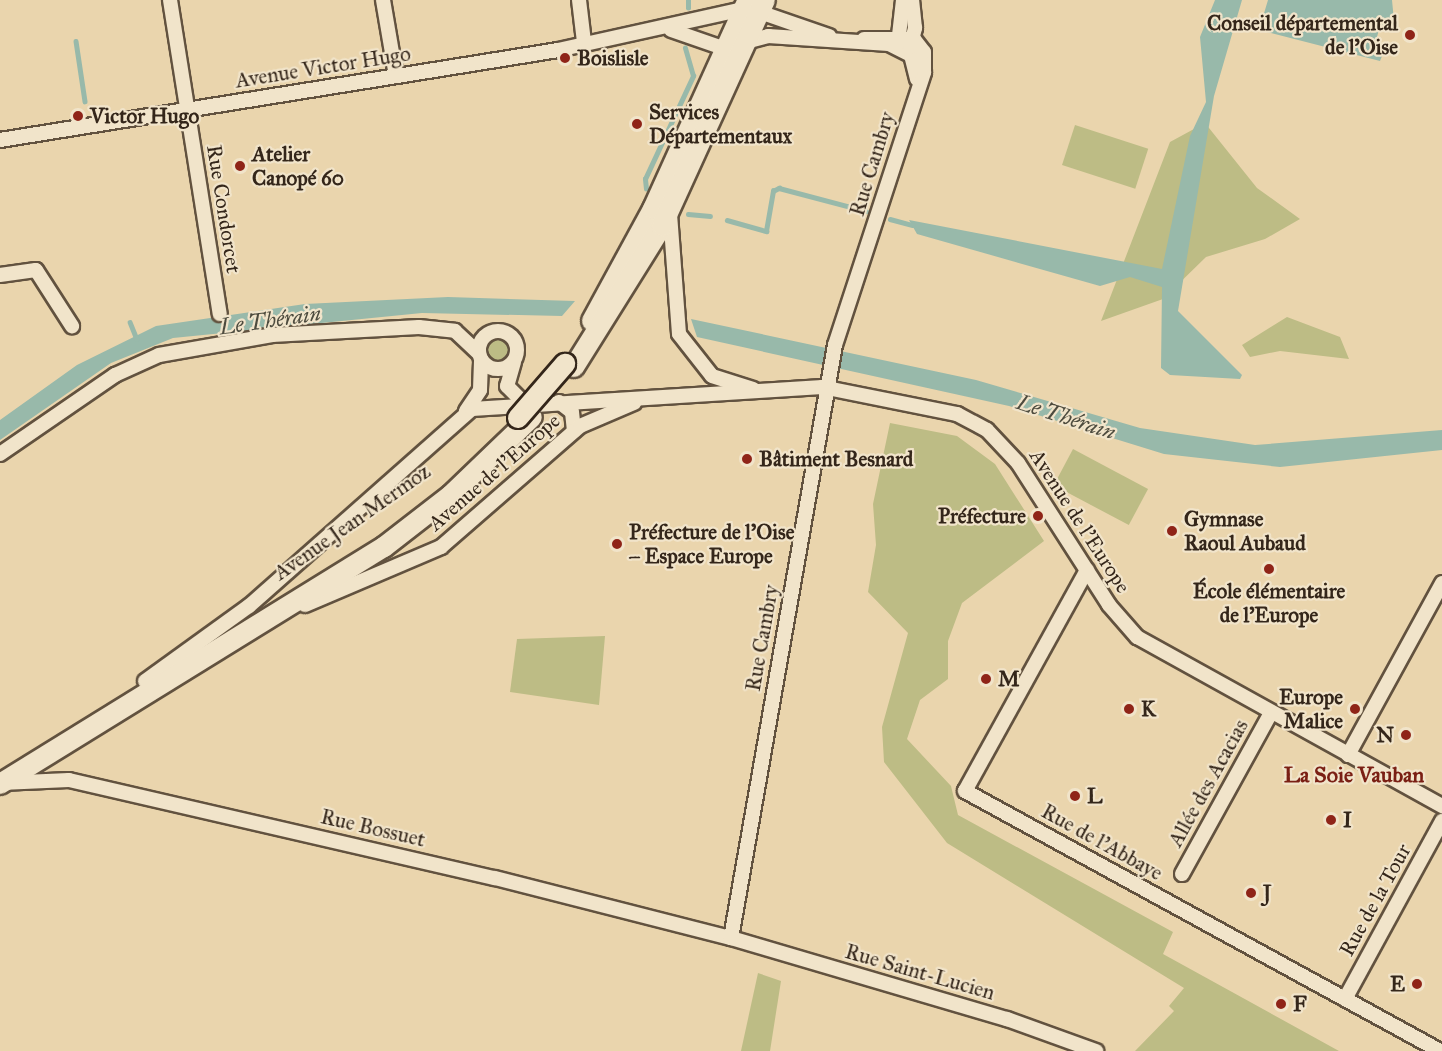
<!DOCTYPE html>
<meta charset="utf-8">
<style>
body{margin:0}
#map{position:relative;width:1442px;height:1051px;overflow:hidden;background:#ead5ad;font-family:"IM FELL Great Primer",serif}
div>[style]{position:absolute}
.green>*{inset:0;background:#bdbc85;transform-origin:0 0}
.round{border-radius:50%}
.water>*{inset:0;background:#98b9aa}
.stream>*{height:4.5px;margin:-2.25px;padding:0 2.25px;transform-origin:2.25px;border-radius:2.25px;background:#98b9aa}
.roads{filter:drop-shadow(2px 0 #62523f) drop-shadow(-2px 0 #62523f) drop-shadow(0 2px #62523f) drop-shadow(0 -2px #62523f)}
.minor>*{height:14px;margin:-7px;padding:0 7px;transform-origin:7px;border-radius:7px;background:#f1e4ca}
.minor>.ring{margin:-7px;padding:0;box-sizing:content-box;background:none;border:14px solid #f1e4ca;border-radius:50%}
.secondary>*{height:20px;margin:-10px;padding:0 10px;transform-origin:10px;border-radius:10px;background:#f1e4ca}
.bridges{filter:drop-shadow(2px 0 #34261a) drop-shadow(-2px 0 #34261a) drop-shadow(0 2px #34261a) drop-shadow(0 -2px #34261a)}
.secondary-bridge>*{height:20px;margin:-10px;padding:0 10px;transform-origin:10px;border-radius:10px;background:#f1e4ca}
.dots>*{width:16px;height:16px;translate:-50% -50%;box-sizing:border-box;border:3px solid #f1e4ca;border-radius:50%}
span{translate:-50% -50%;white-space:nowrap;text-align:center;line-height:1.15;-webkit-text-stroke:4.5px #f1e4ca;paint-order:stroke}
.poi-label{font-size:21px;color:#34261a;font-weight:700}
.right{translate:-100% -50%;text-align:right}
.left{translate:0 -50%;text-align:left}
.street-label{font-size:21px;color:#34261a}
.water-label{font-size:22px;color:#4d4b3e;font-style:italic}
.neighbourhood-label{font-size:22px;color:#7a1f14;font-weight:700}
</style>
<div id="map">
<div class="green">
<div style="clip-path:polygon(1205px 123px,1257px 188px,1300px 219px,1265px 239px,1206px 257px,1163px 299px,1101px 321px,1170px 142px)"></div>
<div style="left:1075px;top:125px;width:77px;height:42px;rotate:18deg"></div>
<div style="clip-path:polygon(1287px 317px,1340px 337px,1349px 359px,1280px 351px,1250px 357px,1242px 345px)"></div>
<div class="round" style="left:488px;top:340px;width:22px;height:22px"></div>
<div style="clip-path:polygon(890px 423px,957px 436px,995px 464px,1044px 541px,962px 603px,948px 641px,948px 679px,920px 700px,907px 739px,951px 786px,958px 815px,1173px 932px,1163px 954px,1339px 1051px,1135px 1051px,1174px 1011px,1169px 1006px,1184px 988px,947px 843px,884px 762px,882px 727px,908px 633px,868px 592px,876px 545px,873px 504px)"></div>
<div style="left:1073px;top:449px;width:85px;height:41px;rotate:28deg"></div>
<div style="clip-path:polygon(605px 636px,599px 705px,510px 692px,517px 639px)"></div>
<div style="clip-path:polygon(758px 973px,781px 981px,770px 1051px,741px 1051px)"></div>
</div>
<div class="water">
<div style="clip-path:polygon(1215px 0,1242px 0,1214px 96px,1178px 311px,1242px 375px,1240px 379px,1170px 375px,1161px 368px,1162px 287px,1130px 277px,1100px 286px,917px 234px,909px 220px,1162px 269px,1190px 136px,1206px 102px,1200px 37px)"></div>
<div style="clip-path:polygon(1268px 0,1392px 0,1394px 21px,1379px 30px,1376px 40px,1384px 51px,1380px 61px,1259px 30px)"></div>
<div style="clip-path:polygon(448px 297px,575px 301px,562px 316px,422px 313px,173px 338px,111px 363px,0 440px,0 420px,77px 365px,156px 326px,305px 304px)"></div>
<div style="clip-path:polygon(691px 319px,976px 380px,1140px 428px,1255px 445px,1442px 430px,1442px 450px,1280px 467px,1164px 454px,1009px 406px,697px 337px)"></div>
</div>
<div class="stream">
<div style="left:688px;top:8px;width:8px;rotate:-90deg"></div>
<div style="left:76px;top:41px;width:61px;rotate:81.5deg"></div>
<div style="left:646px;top:189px;width:10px;rotate:-96deg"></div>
<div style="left:645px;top:179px;width:114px;rotate:-65deg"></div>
<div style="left:693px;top:76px;width:29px;rotate:-106deg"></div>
<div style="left:688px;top:214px;width:22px;rotate:5deg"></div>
<div style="left:890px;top:219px;width:23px;rotate:15deg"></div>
<div style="left:727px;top:220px;width:41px;rotate:15.8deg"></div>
<div style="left:766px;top:231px;width:41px;rotate:-80.1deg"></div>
<div style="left:773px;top:191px;width:7px;rotate:-27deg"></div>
<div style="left:779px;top:188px;width:90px;rotate:14.8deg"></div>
<div style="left:130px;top:322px;width:18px;rotate:68deg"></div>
</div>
<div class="roads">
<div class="minor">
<div style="left:170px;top:0;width:318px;rotate:81deg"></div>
<div style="left:383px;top:0;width:77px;rotate:80.3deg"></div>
<div style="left:579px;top:0;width:42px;rotate:83.2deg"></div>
<div style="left:671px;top:30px;width:55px;rotate:19.1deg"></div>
<div style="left:723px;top:48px;width:47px;rotate:-14.9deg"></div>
<div style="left:768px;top:36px;width:121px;rotate:3.8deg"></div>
<div style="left:889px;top:44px;width:25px;rotate:27deg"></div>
<div style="left:911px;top:55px;width:25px;rotate:76deg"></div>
<div style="left:898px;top:44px;width:44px;rotate:-83.5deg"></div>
<div style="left:910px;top:47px;width:20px;rotate:-75deg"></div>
<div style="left:915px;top:28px;width:28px;rotate:-96deg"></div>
<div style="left:0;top:140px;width:565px;rotate:-9.16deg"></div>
<div style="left:558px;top:50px;width:195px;rotate:-12.5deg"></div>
<div style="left:748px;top:8px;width:86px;rotate:19.1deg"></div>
<div style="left:670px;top:214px;width:120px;rotate:85.7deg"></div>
<div style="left:679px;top:334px;width:53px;rotate:51.8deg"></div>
<div style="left:712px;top:376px;width:43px;rotate:17.6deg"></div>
<div style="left:0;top:275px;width:36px;rotate:-8deg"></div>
<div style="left:36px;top:270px;width:67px;rotate:57.3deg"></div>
<div class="ring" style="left:479px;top:331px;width:24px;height:24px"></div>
<div style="left:514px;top:362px;width:25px;rotate:106deg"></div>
<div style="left:507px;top:386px;width:24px;rotate:45deg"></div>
<div style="left:559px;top:402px;width:16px;rotate:38deg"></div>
<div style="left:572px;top:412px;width:19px;rotate:84deg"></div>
<div style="left:466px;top:411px;width:25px;rotate:-56deg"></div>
<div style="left:480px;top:390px;width:31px;rotate:-88deg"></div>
<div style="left:0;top:454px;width:140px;rotate:-34.5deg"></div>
<div style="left:115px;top:375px;width:48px;rotate:-24.4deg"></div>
<div style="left:159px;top:355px;width:115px;rotate:-10deg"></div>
<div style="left:272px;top:335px;width:147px;rotate:-3.1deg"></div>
<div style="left:419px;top:327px;width:36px;rotate:6deg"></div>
<div style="left:455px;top:331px;width:33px;rotate:43deg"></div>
<div style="left:1087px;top:570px;width:252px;rotate:118.9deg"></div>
<div style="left:965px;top:791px;width:542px;rotate:28.69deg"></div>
<div style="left:305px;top:605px;width:148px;rotate:-23.1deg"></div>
<div style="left:441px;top:547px;width:184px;rotate:-41deg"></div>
<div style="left:580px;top:426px;width:59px;rotate:-23.1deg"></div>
<div style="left:145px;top:681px;width:128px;rotate:-35.8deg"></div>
<div style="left:249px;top:606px;width:298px;rotate:-41.5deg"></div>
<div style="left:472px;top:409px;width:351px;rotate:-3.6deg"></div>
<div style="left:822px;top:387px;width:138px;rotate:11.3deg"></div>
<div style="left:957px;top:414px;width:34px;rotate:28deg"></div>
<div style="left:987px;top:430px;width:45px;rotate:46.8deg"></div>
<div style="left:1018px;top:463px;width:169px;rotate:57.3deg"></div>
<div style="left:1109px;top:605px;width:43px;rotate:48.8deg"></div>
<div style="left:1137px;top:637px;width:349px;rotate:29deg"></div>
<div style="left:1348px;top:755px;width:196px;rotate:-61.3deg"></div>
<div style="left:1px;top:783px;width:68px;rotate:-2.5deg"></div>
<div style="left:69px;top:780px;width:437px;rotate:13deg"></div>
<div style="left:495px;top:878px;width:244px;rotate:14.3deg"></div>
<div style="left:731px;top:938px;width:288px;rotate:16.4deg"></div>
<div style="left:1007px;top:1019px;width:95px;rotate:19.8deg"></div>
<div style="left:1182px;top:874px;width:184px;rotate:-61.1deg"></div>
<div style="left:731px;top:938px;width:602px;rotate:-80.05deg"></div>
<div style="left:835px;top:345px;width:287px;rotate:-71.9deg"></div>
<div style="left:924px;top:72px;width:20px;rotate:-90deg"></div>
<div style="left:924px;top:52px;width:16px;rotate:-128deg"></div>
<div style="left:914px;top:39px;width:50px;rotate:180deg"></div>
<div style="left:1345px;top:999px;width:203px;rotate:-61.4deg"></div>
</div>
<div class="secondary">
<div style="left:592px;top:321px;width:128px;rotate:-61.4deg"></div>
<div style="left:653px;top:209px;width:230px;rotate:-65.6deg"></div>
<div style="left:574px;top:367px;width:166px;rotate:-58deg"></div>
<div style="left:662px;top:226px;width:248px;rotate:-65.5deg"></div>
<div style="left:0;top:784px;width:451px;rotate:-31.7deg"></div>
<div style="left:384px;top:547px;width:85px;rotate:-37.8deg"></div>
<div style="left:451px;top:495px;width:112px;rotate:-43.9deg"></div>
</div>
</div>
<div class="bridges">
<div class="secondary-bridge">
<div style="left:518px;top:418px;width:72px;rotate:-49deg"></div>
</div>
</div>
<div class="dots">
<div style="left:1410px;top:35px;background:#8f2418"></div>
<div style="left:565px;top:58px;background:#8f2418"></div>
<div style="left:78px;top:116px;background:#8f2418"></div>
<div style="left:637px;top:124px;background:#8f2418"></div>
<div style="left:240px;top:166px;background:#8f2418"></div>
<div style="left:747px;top:459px;background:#8f2418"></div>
<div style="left:1038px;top:516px;background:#8f2418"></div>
<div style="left:1172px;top:531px;background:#8f2418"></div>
<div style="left:617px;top:544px;background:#8f2418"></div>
<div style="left:1269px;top:569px;background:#8f2418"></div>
<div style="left:986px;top:679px;background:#8f2418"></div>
<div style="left:1129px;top:709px;background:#8f2418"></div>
<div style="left:1355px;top:709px;background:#8f2418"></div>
<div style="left:1406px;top:735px;background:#8f2418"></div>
<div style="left:1075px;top:796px;background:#8f2418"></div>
<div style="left:1331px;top:820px;background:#8f2418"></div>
<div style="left:1251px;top:893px;background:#8f2418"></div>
<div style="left:1417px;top:984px;background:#8f2418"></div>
<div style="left:1281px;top:1004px;background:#8f2418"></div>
</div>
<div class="poi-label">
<span class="right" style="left:1398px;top:35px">Conseil départemental<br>de l'Oise</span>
<span class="left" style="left:577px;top:58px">Boislisle</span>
<span class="left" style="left:649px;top:124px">Services<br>Départementaux</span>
<span class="left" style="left:90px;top:116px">Victor Hugo</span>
<span class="left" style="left:252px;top:166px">Atelier<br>Canopé 60</span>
<span class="left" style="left:759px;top:459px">Bâtiment Besnard</span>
<span class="right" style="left:1026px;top:516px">Préfecture</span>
<span class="left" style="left:1184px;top:531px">Gymnase<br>Raoul Aubaud</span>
<span class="left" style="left:629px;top:544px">Préfecture de l'Oise<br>– Espace Europe</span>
<span style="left:1269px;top:603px">École élémentaire<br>de l'Europe</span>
<span class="left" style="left:998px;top:679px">M</span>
<span class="right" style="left:1343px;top:709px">Europe<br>Malice</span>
<span class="left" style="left:1141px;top:709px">K</span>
<span class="right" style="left:1394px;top:735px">N</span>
<span class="left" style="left:1087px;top:796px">L</span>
<span class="left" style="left:1343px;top:820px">I</span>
<span class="left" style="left:1263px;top:893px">J</span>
<span class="right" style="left:1405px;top:984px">E</span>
<span class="left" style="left:1293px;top:1004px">F</span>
</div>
<div class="street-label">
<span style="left:323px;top:67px;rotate:-9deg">Avenue Victor Hugo</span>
<span style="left:872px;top:164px;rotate:-73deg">Rue Cambry</span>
<span style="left:224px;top:209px;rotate:81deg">Rue Condorcet</span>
<span style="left:494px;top:472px;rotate:-41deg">Avenue de l'Europe</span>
<span style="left:1080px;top:521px;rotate:57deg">Avenue de l'Europe</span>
<span style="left:352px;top:522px;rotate:-35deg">Avenue Jean Mermoz</span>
<span style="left:762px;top:638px;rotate:-80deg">Rue Cambry</span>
<span style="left:1208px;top:783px;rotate:-61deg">Allée des Acacias</span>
<span style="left:373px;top:828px;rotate:13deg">Rue Bossuet</span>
<span style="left:1102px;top:842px;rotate:29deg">Rue de l'Abbaye</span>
<span style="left:1375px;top:900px;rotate:-61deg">Rue de la Tour</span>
<span style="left:920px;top:972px;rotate:16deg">Rue Saint-Lucien</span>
</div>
<div class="water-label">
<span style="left:270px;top:320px;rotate:-8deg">Le Thérain</span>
<span style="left:1066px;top:417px;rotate:18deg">Le Thérain</span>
</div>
<div class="neighbourhood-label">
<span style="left:1354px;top:775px">La Soie Vauban</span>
</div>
</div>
